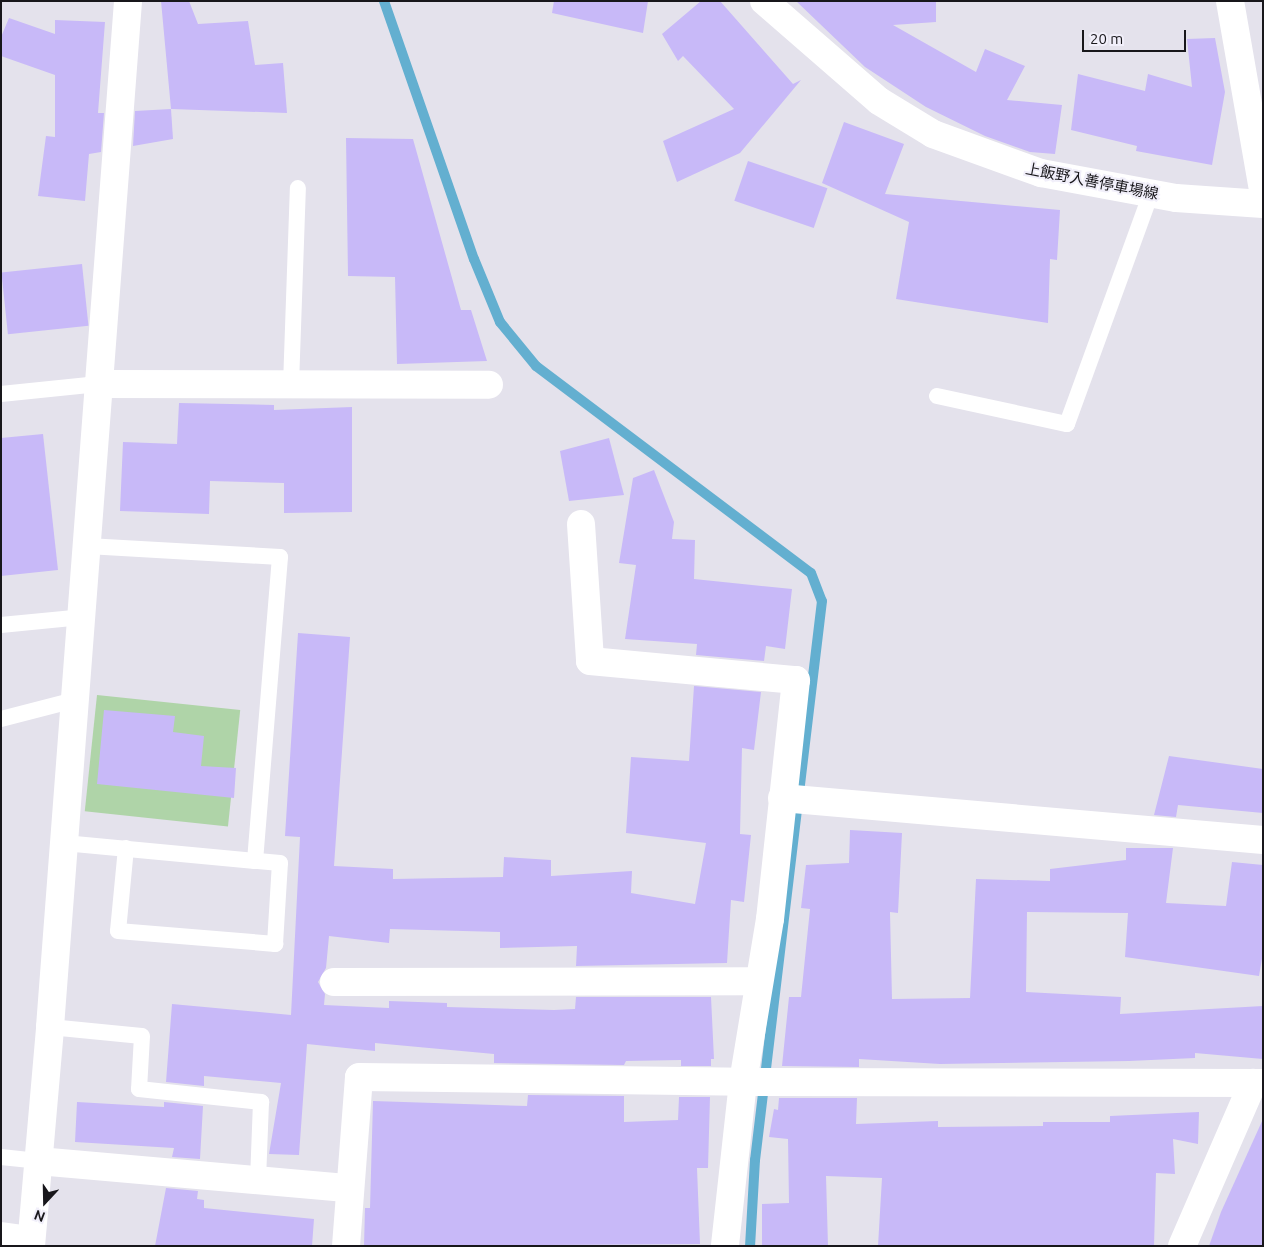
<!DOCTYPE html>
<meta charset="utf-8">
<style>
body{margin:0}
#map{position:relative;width:1264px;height:1247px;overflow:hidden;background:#e4e2ec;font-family:Ubuntu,"Noto Sans JP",sans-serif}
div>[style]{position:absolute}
.green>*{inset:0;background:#afd4a8;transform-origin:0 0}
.stream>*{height:10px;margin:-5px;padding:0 5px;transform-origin:5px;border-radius:5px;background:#63afd0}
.building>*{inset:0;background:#c8b9f8;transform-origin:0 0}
.service>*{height:16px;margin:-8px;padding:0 8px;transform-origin:8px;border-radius:8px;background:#fff}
.minor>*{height:28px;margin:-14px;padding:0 14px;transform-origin:14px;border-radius:14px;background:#fff}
.tertiary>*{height:28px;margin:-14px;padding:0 14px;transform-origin:14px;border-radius:14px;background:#fff}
.secondary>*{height:28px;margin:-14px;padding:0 14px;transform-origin:14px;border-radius:14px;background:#fff}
span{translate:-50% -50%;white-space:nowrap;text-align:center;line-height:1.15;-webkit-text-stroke:4px #f1effa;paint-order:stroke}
.street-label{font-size:15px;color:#18171b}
.frame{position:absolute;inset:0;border:2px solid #18171b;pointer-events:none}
.north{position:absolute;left:20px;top:1177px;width:50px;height:50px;-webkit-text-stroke:4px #f1effa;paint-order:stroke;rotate:201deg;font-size:14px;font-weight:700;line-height:20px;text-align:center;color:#18171b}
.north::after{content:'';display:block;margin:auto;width:18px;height:22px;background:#18171b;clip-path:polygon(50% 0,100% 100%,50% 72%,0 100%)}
.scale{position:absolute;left:1082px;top:30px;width:104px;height:22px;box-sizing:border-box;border:2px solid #18171b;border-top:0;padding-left:6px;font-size:15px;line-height:18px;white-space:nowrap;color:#18171b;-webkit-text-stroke:4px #f1effa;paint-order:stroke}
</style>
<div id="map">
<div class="green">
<div style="left:97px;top:695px;width:144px;height:117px;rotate:6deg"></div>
</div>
<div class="stream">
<div style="left:384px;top:1px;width:273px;rotate:70.8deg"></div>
<div style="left:474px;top:259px;width:68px;rotate:67.6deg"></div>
<div style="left:500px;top:322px;width:57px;rotate:50.7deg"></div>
<div style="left:536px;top:366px;width:344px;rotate:37deg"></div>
<div style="left:811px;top:573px;width:30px;rotate:69deg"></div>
<div style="left:822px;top:601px;width:563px;rotate:96.83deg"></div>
<div style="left:755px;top:1160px;width:86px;rotate:93.3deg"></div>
</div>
<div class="building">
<div style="clip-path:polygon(161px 1px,189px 1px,198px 24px,248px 21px,255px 65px,283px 63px,287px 113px,171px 109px)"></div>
<div style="clip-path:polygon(554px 1px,648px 1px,643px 33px,552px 13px)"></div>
<div style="clip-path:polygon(701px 1px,720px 1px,793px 84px,801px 80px,740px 153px,677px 182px,663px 141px,734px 109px,683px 56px,678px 61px,662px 34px)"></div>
<div style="clip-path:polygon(796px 1px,936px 1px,936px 22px,893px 25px,976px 72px,985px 49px,1025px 66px,1007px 100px,1062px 105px,1055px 154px,1030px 152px,985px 136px,926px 107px,865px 67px)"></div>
<div style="clip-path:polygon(9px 18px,55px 34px,55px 20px,105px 22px,98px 113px,104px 113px,101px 152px,89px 154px,85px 201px,38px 196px,46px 136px,55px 137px,55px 75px,1px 56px,1px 37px)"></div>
<div style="clip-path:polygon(1215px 38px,1225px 92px,1212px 165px,1136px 151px,1137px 146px,1071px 130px,1078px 74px,1145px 91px,1148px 74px,1192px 87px,1187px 39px)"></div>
<div style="clip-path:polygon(171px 109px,173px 139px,133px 146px,135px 111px)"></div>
<div style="clip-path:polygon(844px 122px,904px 144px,885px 194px,1060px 210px,1057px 260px,1050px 259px,1048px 323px,896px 299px,909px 222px,822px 183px)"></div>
<div style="clip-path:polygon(346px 138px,413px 139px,461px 310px,471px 310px,487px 361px,397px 364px,395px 277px,348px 276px)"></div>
<div style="left:748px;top:161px;width:84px;height:42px;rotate:19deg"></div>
<div style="left:82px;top:264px;width:62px;height:81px;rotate:84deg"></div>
<div style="clip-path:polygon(179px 403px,274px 405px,274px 410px,352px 407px,352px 512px,284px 513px,284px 483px,210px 481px,209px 514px,120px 511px,123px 442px,177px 444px)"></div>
<div style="clip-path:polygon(43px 434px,58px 570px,1px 576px,1px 438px)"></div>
<div style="clip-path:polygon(609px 438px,624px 495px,569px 501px,560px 451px)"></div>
<div style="clip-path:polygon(654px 470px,674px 522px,672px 539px,695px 540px,694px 579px,792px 589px,785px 649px,766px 646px,764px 661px,696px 655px,697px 644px,625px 639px,636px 565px,619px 563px,633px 478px)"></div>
<div style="clip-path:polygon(298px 633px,350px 637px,334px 866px,393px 869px,393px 879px,503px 877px,504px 857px,551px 860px,551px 876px,632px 871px,631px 893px,695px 904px,706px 843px,626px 833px,631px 757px,689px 761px,694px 686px,761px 692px,754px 750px,742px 748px,740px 834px,751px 835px,744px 902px,731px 900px,727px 963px,576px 966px,577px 946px,500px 948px,500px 932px,390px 929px,389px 943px,329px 936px,326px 968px,318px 982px,325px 994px,324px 1005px,389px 1008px,389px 1001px,447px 1003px,447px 1007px,554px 1010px,575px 1009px,576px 997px,711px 997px,714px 1059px,711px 1059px,711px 1066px,681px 1066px,681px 1060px,626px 1061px,624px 1065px,494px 1063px,494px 1054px,375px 1043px,375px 1051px,307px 1044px,299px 1155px,269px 1154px,281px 1083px,204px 1076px,204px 1086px,166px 1082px,172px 1004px,291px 1015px,300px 837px,285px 836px)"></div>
<div style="clip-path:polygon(104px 710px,175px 716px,173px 732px,204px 736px,201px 766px,236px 768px,234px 798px,97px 784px)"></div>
<div style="clip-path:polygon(1169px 756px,1263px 769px,1263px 813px,1178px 805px,1176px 817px,1154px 815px)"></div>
<div style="clip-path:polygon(850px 830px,902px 833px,898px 913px,890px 912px,892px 999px,970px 998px,976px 879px,1050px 881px,1050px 869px,1126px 860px,1126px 848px,1173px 848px,1166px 903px,1226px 906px,1232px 862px,1263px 865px,1263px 953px,1259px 976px,1125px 957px,1128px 913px,1027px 912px,1026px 992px,1121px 997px,1120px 1014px,1263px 1006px,1263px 1059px,1195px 1053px,1195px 1058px,1129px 1061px,940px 1064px,859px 1059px,859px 1067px,782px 1066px,789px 997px,801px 997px,810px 909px,801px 908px,806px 865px,849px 863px)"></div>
<div style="clip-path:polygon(528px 1095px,624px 1096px,624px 1122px,678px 1120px,679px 1097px,710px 1097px,708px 1168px,697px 1168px,700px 1244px,364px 1246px,365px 1208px,370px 1208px,373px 1101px,527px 1106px)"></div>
<div style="clip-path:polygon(779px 1098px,857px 1098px,856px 1124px,938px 1121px,938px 1127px,1043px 1126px,1043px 1122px,1110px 1122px,1110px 1116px,1199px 1112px,1198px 1144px,1173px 1139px,1175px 1174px,1156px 1173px,1154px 1246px,878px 1246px,882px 1178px,826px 1176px,828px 1246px,762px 1246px,762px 1204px,789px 1203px,788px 1139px,769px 1137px,774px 1109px,778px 1110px)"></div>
<div style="clip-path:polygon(77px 1102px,164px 1107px,164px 1102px,203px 1106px,200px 1159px,172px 1157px,174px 1148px,75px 1142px)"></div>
<div style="clip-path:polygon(1263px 1119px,1263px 1246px,1209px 1246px,1221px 1212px)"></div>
<div style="clip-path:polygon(166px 1188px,198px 1191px,197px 1199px,204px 1200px,204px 1208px,314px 1219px,312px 1246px,155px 1246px)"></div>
</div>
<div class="service">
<div style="left:291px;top:385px;width:197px;rotate:-88deg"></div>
<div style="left:1px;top:394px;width:98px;rotate:-5.9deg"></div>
<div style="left:937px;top:396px;width:133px;rotate:12.2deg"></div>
<div style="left:1067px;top:424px;width:246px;rotate:-70deg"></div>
<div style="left:1px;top:625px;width:81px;rotate:-5.6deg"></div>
<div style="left:1px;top:719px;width:76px;rotate:-14.4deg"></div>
<div style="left:64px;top:843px;width:192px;rotate:5.4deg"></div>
<div style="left:255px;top:861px;width:305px;rotate:-85.3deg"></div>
<div style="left:280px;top:557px;width:193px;rotate:-176.7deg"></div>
<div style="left:126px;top:848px;width:83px;rotate:95.5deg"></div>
<div style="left:118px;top:931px;width:158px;rotate:4.7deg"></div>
<div style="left:275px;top:944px;width:81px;rotate:-86.5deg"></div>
<div style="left:280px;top:863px;width:25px;rotate:-175deg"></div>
<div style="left:50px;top:1027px;width:92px;rotate:5.6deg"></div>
<div style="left:142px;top:1036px;width:53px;rotate:93.2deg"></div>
<div style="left:139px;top:1089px;width:123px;rotate:6.1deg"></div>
<div style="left:261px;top:1102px;width:78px;rotate:92.2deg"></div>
<div style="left:1px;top:1157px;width:37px;rotate:6deg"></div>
</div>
<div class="minor">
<div style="left:1230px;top:1px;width:193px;rotate:80.1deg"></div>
<div style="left:98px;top:384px;width:391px;rotate:0.1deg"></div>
<div style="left:581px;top:524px;width:137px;rotate:86.2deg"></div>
<div style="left:590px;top:661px;width:207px;rotate:5.3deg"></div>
<div style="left:796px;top:680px;width:240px;rotate:96.2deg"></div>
<div style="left:770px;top:919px;width:165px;rotate:99.4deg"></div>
<div style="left:743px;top:1082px;width:165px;rotate:96.3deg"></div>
<div style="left:782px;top:798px;width:483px;rotate:5deg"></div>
<div style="left:334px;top:982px;width:425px;rotate:-0.1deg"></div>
<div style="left:38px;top:1161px;width:312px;rotate:5deg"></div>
<div style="left:1px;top:1236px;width:30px;rotate:8deg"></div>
<div style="left:346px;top:1246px;width:169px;rotate:-85.6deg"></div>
<div style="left:359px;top:1077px;width:384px;rotate:0.7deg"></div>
<div style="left:743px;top:1082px;width:520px;rotate:0.11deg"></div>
<div style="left:1182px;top:1246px;width:178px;rotate:-66.5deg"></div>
</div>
<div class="tertiary">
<div style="left:31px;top:1246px;width:220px;rotate:-85deg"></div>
<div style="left:50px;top:1027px;width:1029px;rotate:-85.65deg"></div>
</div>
<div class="secondary">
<div style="left:764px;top:1px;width:152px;rotate:41deg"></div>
<div style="left:879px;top:101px;width:63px;rotate:31.4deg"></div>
<div style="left:933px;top:134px;width:115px;rotate:19.9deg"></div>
<div style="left:1041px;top:173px;width:137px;rotate:10.5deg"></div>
<div style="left:1176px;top:198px;width:87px;rotate:3.9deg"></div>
</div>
<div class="street-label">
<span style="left:1092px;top:181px;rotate:11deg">上飯野入善停車場線</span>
</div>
<div class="frame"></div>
<div class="north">N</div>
<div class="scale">20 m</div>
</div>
